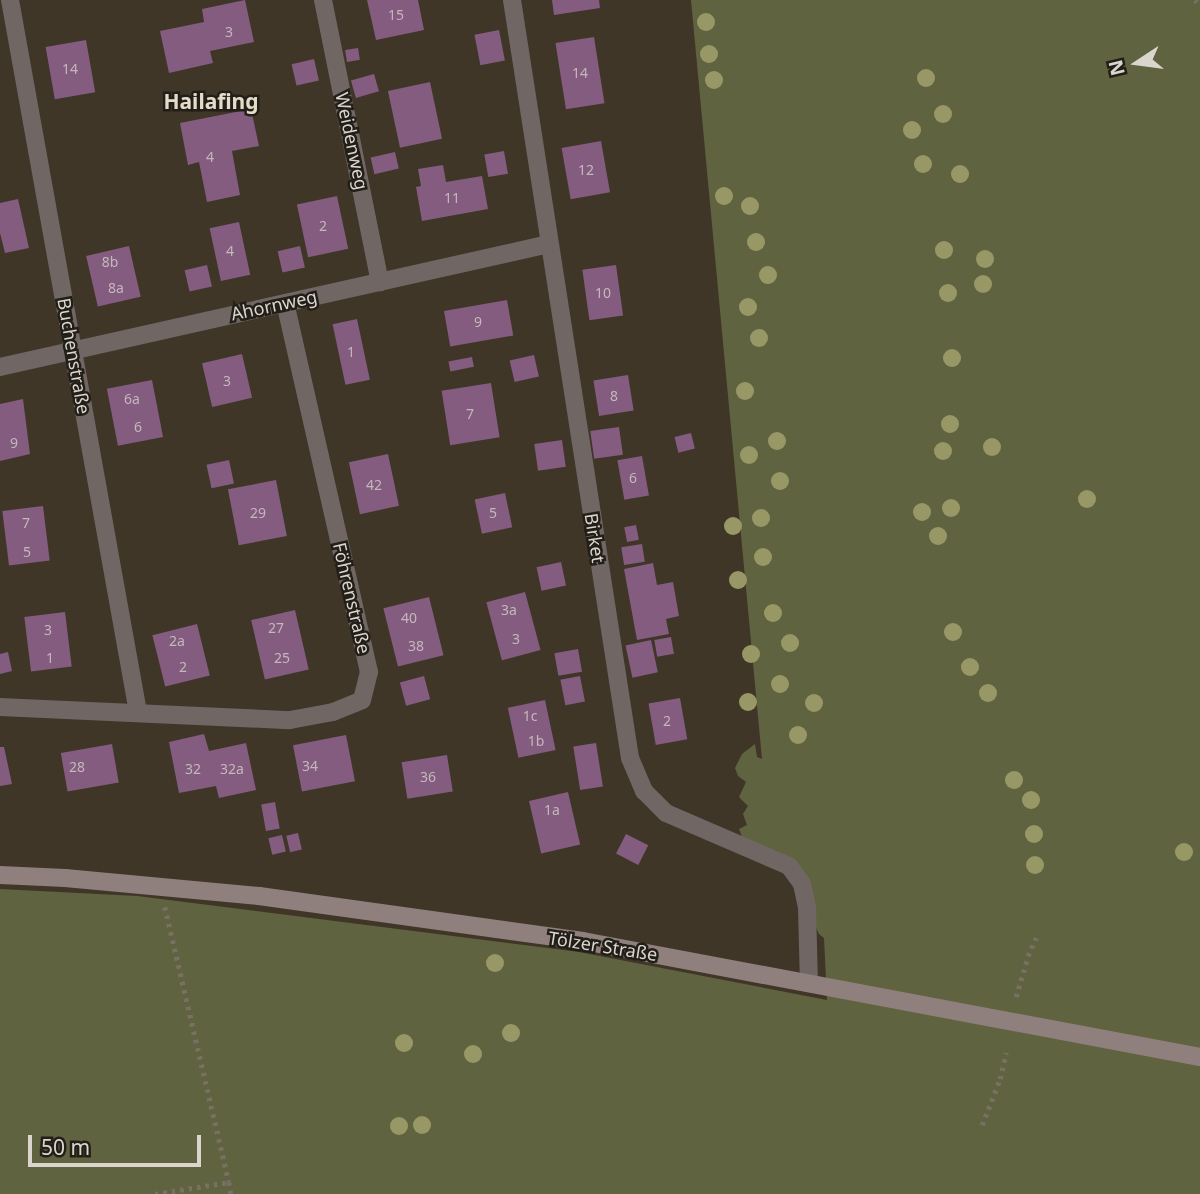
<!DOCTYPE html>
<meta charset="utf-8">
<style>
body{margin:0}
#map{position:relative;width:1200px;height:1194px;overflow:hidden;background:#3f3628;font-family:"Noto Sans",sans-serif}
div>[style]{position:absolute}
.green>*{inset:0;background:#606340}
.building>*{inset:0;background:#835c80;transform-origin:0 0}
.path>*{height:4.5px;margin-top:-2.25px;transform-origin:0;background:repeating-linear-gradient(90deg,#787064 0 3.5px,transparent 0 8.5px)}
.minor>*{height:18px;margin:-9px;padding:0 9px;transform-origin:9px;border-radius:9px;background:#706765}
.secondary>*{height:18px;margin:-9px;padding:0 9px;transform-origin:9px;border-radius:9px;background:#8f807d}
.trees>*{width:18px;height:18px;margin:-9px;border-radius:50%;background:#989866}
span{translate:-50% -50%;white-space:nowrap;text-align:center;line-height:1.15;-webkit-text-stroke:5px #221e18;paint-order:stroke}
.number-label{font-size:14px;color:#c5b8ba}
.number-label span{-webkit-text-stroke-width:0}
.street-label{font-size:18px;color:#dbd6cd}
.quarter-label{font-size:21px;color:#e6dbc9;font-weight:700}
.north{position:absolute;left:1102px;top:28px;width:70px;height:70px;-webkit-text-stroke:5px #221e18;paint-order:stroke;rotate:257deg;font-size:19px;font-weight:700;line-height:28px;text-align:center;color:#dbd6cd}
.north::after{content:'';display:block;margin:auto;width:24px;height:32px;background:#dbd6cd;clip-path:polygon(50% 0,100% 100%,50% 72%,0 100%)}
.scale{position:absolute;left:28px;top:1135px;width:173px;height:32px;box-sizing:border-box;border:4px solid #dbd6cd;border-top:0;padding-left:9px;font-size:21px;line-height:24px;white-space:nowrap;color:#dbd6cd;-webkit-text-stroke:5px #221e18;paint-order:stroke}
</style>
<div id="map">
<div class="green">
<div style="clip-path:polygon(691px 0,1200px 0,1200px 1194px,0 1194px,0 889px,137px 896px,579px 952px,827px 1000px,824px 938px,819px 934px,783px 854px,775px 850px,767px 851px,743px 839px,739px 829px,747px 825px,743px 814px,748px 806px,739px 797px,746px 782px,738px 776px,735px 768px,742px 754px,755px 744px,757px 757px,762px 759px)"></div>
</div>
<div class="building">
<div style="clip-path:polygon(245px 0,254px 42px,210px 51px,213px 63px,169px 73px,160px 31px,204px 22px,202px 9px)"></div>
<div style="clip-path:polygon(367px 0,418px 0,424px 30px,376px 40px)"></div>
<div style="clip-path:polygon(552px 0,599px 0,600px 8px,554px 15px)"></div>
<div style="left:499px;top:30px;width:31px;height:25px;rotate:79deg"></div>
<div style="left:594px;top:37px;width:67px;height:39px;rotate:81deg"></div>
<div style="left:86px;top:40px;width:53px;height:41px;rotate:80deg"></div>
<div style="left:358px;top:48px;width:12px;height:13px;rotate:81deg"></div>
<div style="left:314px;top:59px;width:22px;height:23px;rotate:77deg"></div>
<div style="left:374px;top:74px;width:18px;height:24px;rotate:74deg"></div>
<div style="left:430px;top:82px;width:58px;height:43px;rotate:78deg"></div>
<div style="clip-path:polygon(251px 109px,259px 146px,232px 151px,240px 195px,207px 202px,199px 162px,188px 165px,180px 123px)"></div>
<div style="left:601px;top:141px;width:52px;height:40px;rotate:80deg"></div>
<div style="left:504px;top:151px;width:23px;height:20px;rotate:80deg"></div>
<div style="left:395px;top:152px;width:17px;height:25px;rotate:77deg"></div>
<div style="clip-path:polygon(443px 165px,446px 182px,482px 176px,488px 209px,422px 221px,416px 187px,421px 186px,418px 169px)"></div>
<div style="left:337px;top:196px;width:54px;height:41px;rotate:78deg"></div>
<div style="clip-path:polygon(18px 199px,29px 248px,5px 253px,0 233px,0 203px)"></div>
<div style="left:239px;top:222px;width:54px;height:30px;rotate:78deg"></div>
<div style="left:129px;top:246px;width:52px;height:44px;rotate:77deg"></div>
<div style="left:300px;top:246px;width:22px;height:23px;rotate:77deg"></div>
<div style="left:207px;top:265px;width:22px;height:23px;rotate:77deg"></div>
<div style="left:616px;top:265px;width:51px;height:34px;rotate:82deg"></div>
<div style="left:507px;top:300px;width:36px;height:64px;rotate:80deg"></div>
<div style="left:357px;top:319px;width:62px;height:25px;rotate:78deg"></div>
<div style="left:242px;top:354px;width:45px;height:41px;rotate:77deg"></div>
<div style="left:534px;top:355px;width:22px;height:25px;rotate:77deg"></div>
<div style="left:472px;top:357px;width:10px;height:24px;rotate:79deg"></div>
<div style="left:628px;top:375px;width:36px;height:35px;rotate:81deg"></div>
<div style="left:152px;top:380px;width:58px;height:46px;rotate:79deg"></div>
<div style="left:491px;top:383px;width:55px;height:50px;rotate:81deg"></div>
<div style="clip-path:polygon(23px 399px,30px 454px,0 461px,0 404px)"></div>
<div style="left:619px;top:427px;width:28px;height:29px;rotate:82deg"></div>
<div style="left:691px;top:433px;width:16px;height:17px;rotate:76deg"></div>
<div style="left:562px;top:440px;width:27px;height:28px;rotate:82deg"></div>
<div style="left:388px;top:454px;width:53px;height:40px;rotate:78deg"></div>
<div style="left:642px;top:456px;width:40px;height:25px;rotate:80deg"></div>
<div style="left:229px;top:460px;width:24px;height:23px;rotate:78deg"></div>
<div style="left:276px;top:480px;width:57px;height:49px;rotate:79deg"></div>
<div style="left:505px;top:493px;width:35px;height:31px;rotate:78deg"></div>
<div style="left:43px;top:506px;width:55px;height:41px;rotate:83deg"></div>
<div style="left:636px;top:525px;width:15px;height:12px;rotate:79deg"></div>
<div style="left:642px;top:544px;width:18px;height:21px;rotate:81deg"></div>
<div style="left:561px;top:562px;width:24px;height:25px;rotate:78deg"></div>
<div style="clip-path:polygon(653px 563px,657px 585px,673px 582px,679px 616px,666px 619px,669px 634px,637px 640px,624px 569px)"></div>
<div style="left:525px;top:592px;width:60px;height:40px;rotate:75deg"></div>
<div style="left:429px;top:597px;width:60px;height:47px;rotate:76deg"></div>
<div style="left:295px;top:610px;width:61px;height:45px;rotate:77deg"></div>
<div style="left:65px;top:612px;width:55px;height:41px;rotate:83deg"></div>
<div style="left:197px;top:624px;width:53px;height:46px;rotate:76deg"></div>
<div style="left:671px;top:637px;width:17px;height:17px;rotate:80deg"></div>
<div style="left:651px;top:640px;width:33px;height:26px;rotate:78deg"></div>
<div style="left:578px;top:649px;width:23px;height:24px;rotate:80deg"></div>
<div style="clip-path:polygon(8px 652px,12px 671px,0 674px,0 654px)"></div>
<div style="left:424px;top:676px;width:24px;height:25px;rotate:75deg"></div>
<div style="left:580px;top:676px;width:26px;height:20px;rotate:79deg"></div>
<div style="left:680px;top:698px;width:42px;height:32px;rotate:80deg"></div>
<div style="left:545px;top:700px;width:51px;height:38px;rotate:78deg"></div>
<div style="clip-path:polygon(204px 734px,209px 751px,246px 743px,256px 790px,219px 798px,216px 786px,179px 793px,169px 742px)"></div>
<div style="left:346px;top:735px;width:47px;height:54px;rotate:79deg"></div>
<div style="left:596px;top:743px;width:44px;height:23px;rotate:81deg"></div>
<div style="left:112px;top:744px;width:39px;height:52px;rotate:80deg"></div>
<div style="clip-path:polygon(0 747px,4px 747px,12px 784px,0 786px)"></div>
<div style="left:447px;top:755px;width:37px;height:46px;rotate:81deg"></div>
<div style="left:568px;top:792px;width:54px;height:40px;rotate:77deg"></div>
<div style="left:275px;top:802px;width:27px;height:14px;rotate:80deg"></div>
<div style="left:298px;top:833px;width:17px;height:12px;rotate:77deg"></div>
<div style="left:626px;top:834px;width:25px;height:22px;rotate:27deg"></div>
<div style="left:282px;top:835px;width:17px;height:14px;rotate:77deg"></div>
</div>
<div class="path">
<div style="left:1195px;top:0;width:3px;rotate:45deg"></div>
<div style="left:165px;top:907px;width:282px;rotate:76.9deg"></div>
<div style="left:1016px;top:997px;width:43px;rotate:-73.7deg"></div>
<div style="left:1028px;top:956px;width:20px;rotate:-66deg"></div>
<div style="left:982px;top:1125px;width:49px;rotate:-68.6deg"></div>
<div style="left:1000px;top:1079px;width:27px;rotate:-77deg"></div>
<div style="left:155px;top:1194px;width:75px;rotate:-9.2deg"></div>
<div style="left:229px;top:1182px;width:12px;rotate:81deg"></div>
</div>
<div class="minor">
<div style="left:10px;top:0;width:723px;rotate:79.81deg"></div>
<div style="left:323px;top:0;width:288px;rotate:78.6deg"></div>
<div style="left:512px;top:0;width:767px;rotate:81.15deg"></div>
<div style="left:630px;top:758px;width:36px;rotate:67deg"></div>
<div style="left:644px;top:791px;width:31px;rotate:45deg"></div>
<div style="left:666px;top:813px;width:134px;rotate:23.3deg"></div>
<div style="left:789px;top:866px;width:22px;rotate:54deg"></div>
<div style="left:802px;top:884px;width:25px;rotate:78deg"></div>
<div style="left:807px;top:908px;width:74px;rotate:88.5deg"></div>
<div style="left:0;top:367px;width:563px;rotate:-12.63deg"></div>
<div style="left:0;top:707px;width:290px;rotate:2.6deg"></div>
<div style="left:290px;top:720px;width:44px;rotate:-10.5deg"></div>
<div style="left:333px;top:712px;width:31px;rotate:-22deg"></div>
<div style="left:362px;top:700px;width:29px;rotate:-76deg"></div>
<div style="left:369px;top:672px;width:378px;rotate:-102.8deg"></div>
</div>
<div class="secondary">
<div style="left:0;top:875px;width:65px;rotate:2.6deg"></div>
<div style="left:65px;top:878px;width:195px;rotate:5.3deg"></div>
<div style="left:259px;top:896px;width:327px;rotate:7.9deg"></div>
<div style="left:583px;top:941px;width:628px;rotate:10.65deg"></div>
</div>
<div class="trees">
<div style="left:706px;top:22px"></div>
<div style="left:709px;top:54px"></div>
<div style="left:926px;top:78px"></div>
<div style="left:714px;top:80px"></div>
<div style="left:943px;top:114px"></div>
<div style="left:912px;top:130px"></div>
<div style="left:923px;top:164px"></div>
<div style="left:960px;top:174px"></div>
<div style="left:724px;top:196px"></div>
<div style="left:750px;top:206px"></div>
<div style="left:756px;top:242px"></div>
<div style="left:944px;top:250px"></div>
<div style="left:985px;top:259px"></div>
<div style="left:768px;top:275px"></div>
<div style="left:983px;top:284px"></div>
<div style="left:948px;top:293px"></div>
<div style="left:748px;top:307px"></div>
<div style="left:759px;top:338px"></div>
<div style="left:952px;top:358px"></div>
<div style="left:745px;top:391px"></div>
<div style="left:950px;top:424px"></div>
<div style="left:777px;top:441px"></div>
<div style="left:992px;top:447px"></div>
<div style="left:943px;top:451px"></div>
<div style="left:749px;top:455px"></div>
<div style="left:780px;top:481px"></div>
<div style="left:1087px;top:499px"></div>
<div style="left:951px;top:508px"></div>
<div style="left:922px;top:512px"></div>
<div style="left:761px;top:518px"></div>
<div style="left:733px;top:526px"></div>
<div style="left:938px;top:536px"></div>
<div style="left:763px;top:557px"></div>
<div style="left:738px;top:580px"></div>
<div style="left:773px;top:613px"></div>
<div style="left:953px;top:632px"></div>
<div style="left:790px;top:643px"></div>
<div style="left:751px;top:654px"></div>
<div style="left:970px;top:667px"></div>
<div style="left:780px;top:684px"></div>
<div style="left:988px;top:693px"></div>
<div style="left:748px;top:702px"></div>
<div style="left:814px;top:703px"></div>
<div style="left:798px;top:735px"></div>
<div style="left:1014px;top:780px"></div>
<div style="left:1031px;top:800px"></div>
<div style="left:1034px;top:834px"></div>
<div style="left:1184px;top:852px"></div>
<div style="left:1035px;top:865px"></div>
<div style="left:495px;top:963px"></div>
<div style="left:511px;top:1033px"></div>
<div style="left:404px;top:1043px"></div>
<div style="left:473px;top:1054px"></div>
<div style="left:422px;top:1125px"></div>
<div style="left:399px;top:1126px"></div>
</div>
<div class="number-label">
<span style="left:396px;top:15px">15</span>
<span style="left:229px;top:32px">3</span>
<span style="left:70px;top:69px">14</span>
<span style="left:580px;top:73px">14</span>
<span style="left:210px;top:157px">4</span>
<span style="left:586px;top:170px">12</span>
<span style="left:452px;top:198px">11</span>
<span style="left:323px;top:226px">2</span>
<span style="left:230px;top:251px">4</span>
<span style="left:110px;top:262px">8b</span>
<span style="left:116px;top:288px">8a</span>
<span style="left:603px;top:293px">10</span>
<span style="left:478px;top:322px">9</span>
<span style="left:351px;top:352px">1</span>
<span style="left:227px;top:381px">3</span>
<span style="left:614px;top:396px">8</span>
<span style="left:132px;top:399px">6a</span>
<span style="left:470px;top:414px">7</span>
<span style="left:138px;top:427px">6</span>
<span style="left:14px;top:443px">9</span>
<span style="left:633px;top:478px">6</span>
<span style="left:374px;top:485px">42</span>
<span style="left:258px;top:513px">29</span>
<span style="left:493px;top:513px">5</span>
<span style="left:26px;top:523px">7</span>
<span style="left:27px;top:552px">5</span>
<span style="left:509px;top:610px">3a</span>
<span style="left:409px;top:618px">40</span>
<span style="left:276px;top:628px">27</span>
<span style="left:48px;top:630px">3</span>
<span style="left:516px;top:639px">3</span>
<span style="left:177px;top:641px">2a</span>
<span style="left:416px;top:646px">38</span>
<span style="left:50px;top:658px">1</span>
<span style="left:282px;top:658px">25</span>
<span style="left:183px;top:667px">2</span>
<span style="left:530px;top:716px">1c</span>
<span style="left:667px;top:721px">2</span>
<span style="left:536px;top:741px">1b</span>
<span style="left:310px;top:766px">34</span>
<span style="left:77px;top:767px">28</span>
<span style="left:193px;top:769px">32</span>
<span style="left:232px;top:769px">32a</span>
<span style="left:428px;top:777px">36</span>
<span style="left:552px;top:810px">1a</span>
</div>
<div class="street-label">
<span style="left:352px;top:141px;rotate:78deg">Weidenweg</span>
<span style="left:274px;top:305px;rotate:-12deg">Ahornweg</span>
<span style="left:74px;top:356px;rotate:80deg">Buchenstraße</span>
<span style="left:595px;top:538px;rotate:81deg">Birket</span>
<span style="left:352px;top:598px;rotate:77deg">Föhrenstraße</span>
<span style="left:603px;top:946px;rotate:9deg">Tölzer Straße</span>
</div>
<div class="quarter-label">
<span style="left:211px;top:101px">Hailafing</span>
</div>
<div class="north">N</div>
<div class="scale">50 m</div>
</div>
